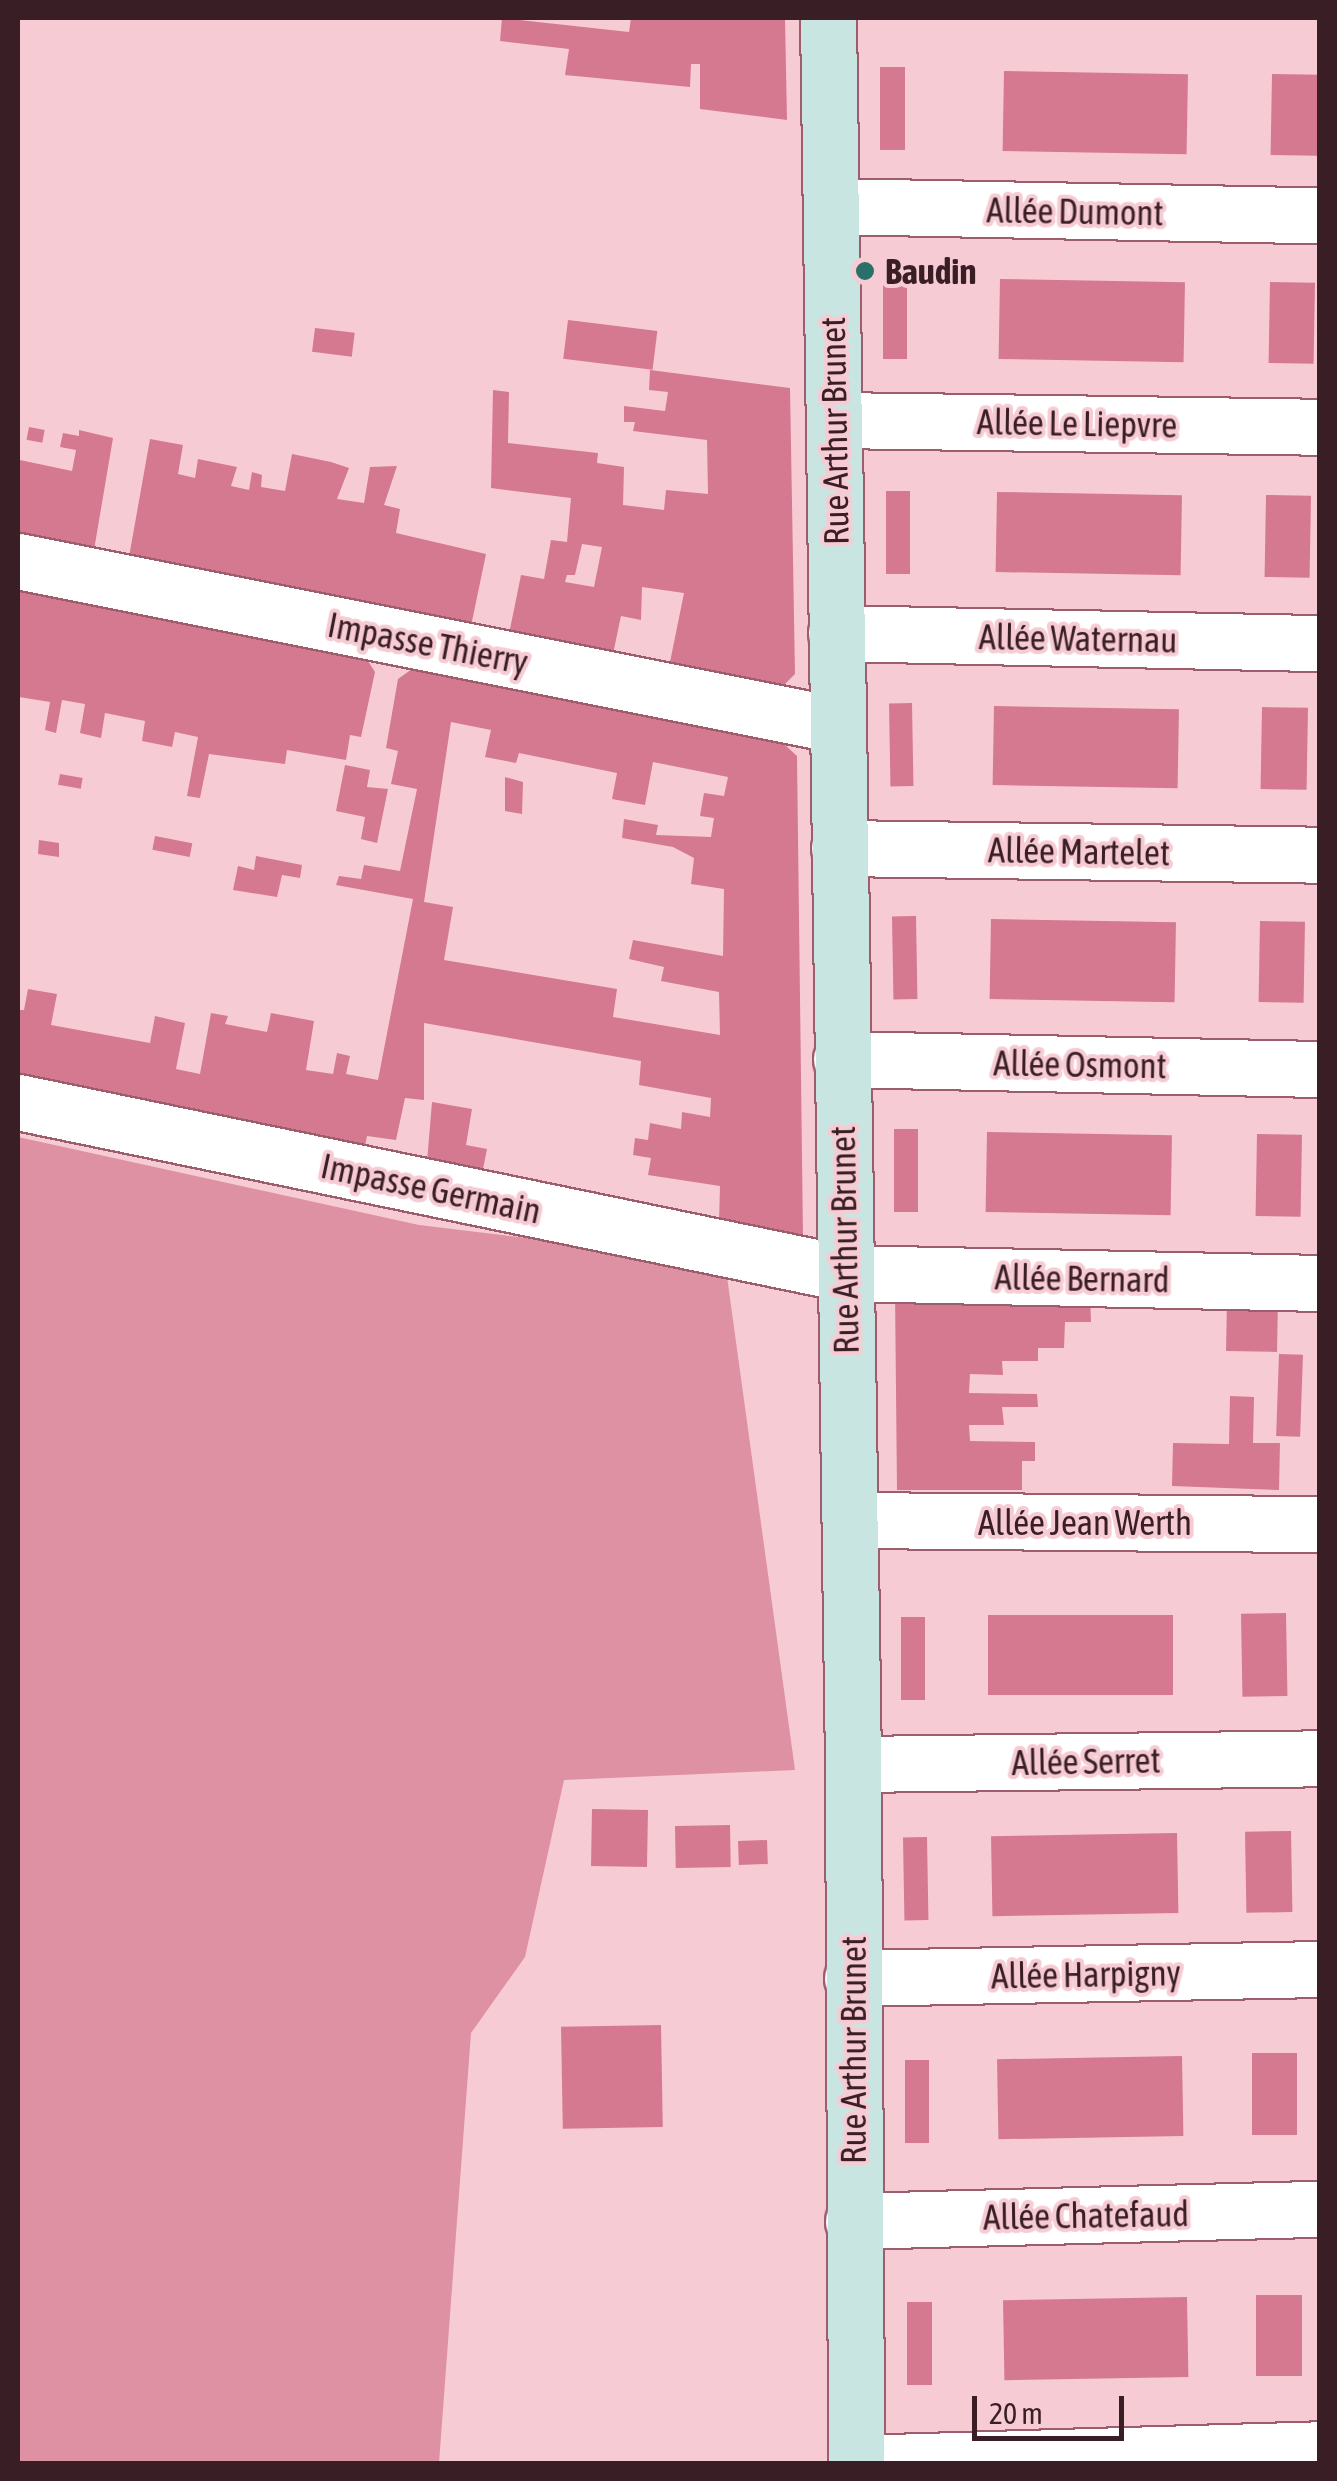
<!DOCTYPE html>
<meta charset="utf-8">
<style>
body{margin:0}
#map{position:relative;width:1337px;height:2481px;overflow:hidden;background:#f7cbd4;font-family:"Asap Condensed",sans-serif}
div>[style]{position:absolute}
.green>*{inset:0;background:#dd91a2}
.building>*{inset:0;background:#d57990;transform-origin:0 0}
.roads{filter:drop-shadow(2px 0 #9c5d6c) drop-shadow(-2px 0 #9c5d6c) drop-shadow(0 2px #9c5d6c) drop-shadow(0 -2px #9c5d6c)}
.street>*{height:55px;margin:-27.5px;padding:0 27.5px;transform-origin:27.5px;border-radius:27.5px;background:#fff}
.secondary>*{height:55px;margin:-27.5px;padding:0 27.5px;transform-origin:27.5px;border-radius:27.5px;background:#c9e5e2}
.dots>*{width:28px;height:28px;translate:-50% -50%;box-sizing:border-box;border:5px solid #f7cbd4;border-radius:50%}
span{translate:-50% -50%;white-space:nowrap;text-align:center;line-height:1.15;-webkit-text-stroke:8px #f7cbd4;paint-order:stroke}
.street-label{font-size:35px;color:#391f25}
.poi-label{font-size:35px;color:#391f25;font-weight:700}
.left{translate:0 -50%;text-align:left}
.frame{position:absolute;inset:0;border:20px solid #391f25;pointer-events:none}
.scale{position:absolute;left:972px;top:2396px;width:152px;height:45px;box-sizing:border-box;border:5px solid #391f25;border-top:0;padding-left:12px;font-size:30px;line-height:35px;white-space:nowrap;color:#391f25;-webkit-text-stroke:8px #f7cbd4;paint-order:stroke}
</style>
<div id="map">
<div class="green">
<div style="clip-path:polygon(18px 1137px,419px 1225px,725px 1262px,795px 1770px,564px 1780px,525px 1957px,471px 2033px,439px 2463px,18px 2464px)"></div>
</div>
<div class="building">
<div style="clip-path:polygon(502px 18px,629px 32px,631px 18px,785px 18px,787px 120px,700px 109px,700px 64px,691px 64px,690px 87px,565px 75px,569px 49px,500px 41px)"></div>
<div style="left:880px;top:67px;width:25px;height:83px"></div>
<div style="left:1004px;top:71px;width:184px;height:80px;rotate:1deg"></div>
<div style="left:1272px;top:74px;width:47px;height:81px;rotate:1deg"></div>
<div style="left:883px;top:276px;width:24px;height:83px"></div>
<div style="left:1000px;top:279px;width:185px;height:80px;rotate:1deg"></div>
<div style="left:1270px;top:282px;width:45px;height:81px;rotate:1deg"></div>
<div style="left:568px;top:320px;width:90px;height:39px;rotate:7deg"></div>
<div style="left:315px;top:328px;width:40px;height:24px;rotate:7deg"></div>
<div style="clip-path:polygon(evenodd,650px 370px,790px 388px,795px 674px,779px 690px,669px 667px,684px 593px,642px 587px,641px 620px,621px 616px,613px 654px,509px 634px,521px 575px,544px 579px,551px 540px,567px 542px,571px 498px,491px 488px,493px 390px,509px 392px,508px 443px,598px 453px,597px 463px,624px 467px,623px 505px,664px 510px,666px 490px,708px 494px,707px 440px,633px 431px,635px 422px,624px 422px,624px 406px,665px 411px,668px 392px,649px 390px,650px 370px,582px 544px,602px 547px,594px 587px,565px 582px,567px 575px,575px 575px,582px 544px)"></div>
<div style="left:29px;top:427px;width:16px;height:13px;rotate:11deg"></div>
<div style="clip-path:polygon(79px 430px,113px 438px,94px 550px,18px 535px,18px 441px,20px 460px,72px 471px,76px 450px,60px 447px,63px 433px,79px 436px)"></div>
<div style="clip-path:polygon(150px 439px,183px 445px,178px 474px,195px 478px,198px 459px,237px 467px,231px 486px,249px 490px,252px 472px,262px 475px,261px 487px,285px 491px,292px 454px,331px 462px,349px 468px,337px 499px,364px 503px,370px 467px,397px 466px,384px 505px,400px 509px,396px 533px,486px 554px,471px 626px,129px 557px)"></div>
<div style="left:886px;top:491px;width:24px;height:83px"></div>
<div style="left:997px;top:492px;width:185px;height:80px;rotate:1deg"></div>
<div style="left:1266px;top:495px;width:45px;height:82px;rotate:1deg"></div>
<div style="clip-path:polygon(18px 587px,366px 658px,375px 672px,361px 737px,350px 735px,346px 760px,287px 750px,285px 764px,209px 754px,200px 798px,187px 796px,198px 737px,175px 732px,172px 747px,142px 741px,145px 721px,105px 713px,101px 738px,80px 733px,85px 704px,62px 700px,56px 733px,45px 730px,50px 702px,19px 697px)"></div>
<div style="clip-path:polygon(evenodd,412px 669px,785px 745px,797px 756px,803px 1238px,719px 1224px,720px 1186px,648px 1175px,651px 1158px,633px 1155px,635px 1138px,648px 1140px,650px 1123px,681px 1129px,682px 1112px,710px 1117px,711px 1098px,639px 1085px,641px 1061px,424px 1023px,424px 1100px,405px 1098px,396px 1140px,367px 1136px,365px 1146px,18px 1080px,18px 1010px,24px 1010px,28px 989px,57px 994px,51px 1025px,150px 1043px,155px 1016px,185px 1023px,176px 1069px,200px 1074px,211px 1013px,228px 1016px,225px 1024px,267px 1032px,271px 1013px,314px 1021px,306px 1070px,333px 1074px,337px 1053px,350px 1056px,346px 1074px,378px 1080px,413px 899px,336px 885px,339px 876px,361px 879px,364px 865px,400px 871px,417px 789px,391px 784px,398px 751px,386px 748px,398px 679px,412px 669px,451px 722px,491px 730px,485px 757px,516px 763px,519px 753px,617px 773px,612px 799px,645px 805px,653px 762px,728px 777px,724px 796px,704px 793px,700px 816px,714px 818px,711px 837px,656px 835px,658px 825px,624px 819px,622px 838px,673px 847px,694px 858px,691px 884px,724px 889px,723px 956px,633px 940px,629px 959px,664px 967px,661px 981px,719px 992px,720px 1035px,613px 1017px,617px 989px,444px 960px,453px 907px,424px 902px,451px 722px)"></div>
<div style="left:912px;top:703px;width:83px;height:23px;rotate:89deg"></div>
<div style="left:994px;top:706px;width:185px;height:79px;rotate:1deg"></div>
<div style="left:1262px;top:707px;width:46px;height:82px;rotate:1deg"></div>
<div style="clip-path:polygon(345px 765px,370px 770px,367px 787px,388px 789px,377px 843px,361px 839px,365px 817px,336px 811px)"></div>
<div style="left:60px;top:774px;width:23px;height:11px;rotate:10deg"></div>
<div style="clip-path:polygon(505px 777px,523px 782px,522px 814px,505px 811px)"></div>
<div style="left:155px;top:836px;width:38px;height:14px;rotate:11deg"></div>
<div style="clip-path:polygon(39px 840px,59px 843px,59px 857px,38px 854px)"></div>
<div style="clip-path:polygon(256px 856px,302px 865px,300px 878px,282px 875px,277px 897px,233px 890px,238px 866px,254px 870px)"></div>
<div style="left:916px;top:916px;width:83px;height:24px;rotate:89deg"></div>
<div style="left:991px;top:919px;width:185px;height:80px;rotate:1deg"></div>
<div style="left:1260px;top:921px;width:45px;height:81px;rotate:1deg"></div>
<div style="clip-path:polygon(432px 1102px,472px 1109px,466px 1145px,487px 1149px,480px 1184px,426px 1174px)"></div>
<div style="left:894px;top:1129px;width:24px;height:83px"></div>
<div style="left:987px;top:1132px;width:185px;height:80px;rotate:1deg"></div>
<div style="left:1257px;top:1134px;width:45px;height:82px;rotate:1deg"></div>
<div style="clip-path:polygon(895px 1292px,1090px 1295px,1091px 1322px,1065px 1322px,1064px 1348px,1038px 1348px,1038px 1361px,1002px 1361px,1003px 1375px,970px 1374px,969px 1393px,1037px 1394px,1038px 1407px,1002px 1407px,1004px 1425px,969px 1425px,970px 1441px,1035px 1442px,1035px 1461px,1022px 1461px,1022px 1490px,897px 1490px)"></div>
<div style="left:1227px;top:1297px;width:51px;height:54px;rotate:1deg"></div>
<div style="left:1279px;top:1354px;width:24px;height:82px;rotate:2deg"></div>
<div style="clip-path:polygon(1230px 1396px,1254px 1397px,1253px 1443px,1280px 1443px,1279px 1490px,1172px 1486px,1173px 1443px,1229px 1444px)"></div>
<div style="left:1286px;top:1613px;width:83px;height:45px;rotate:89deg"></div>
<div style="left:1173px;top:1615px;width:80px;height:185px;rotate:90deg"></div>
<div style="left:901px;top:1617px;width:24px;height:83px"></div>
<div style="left:592px;top:1809px;width:56px;height:57px;rotate:1deg"></div>
<div style="left:730px;top:1825px;width:42px;height:55px;rotate:89deg"></div>
<div style="left:1291px;top:1831px;width:81px;height:46px;rotate:89deg"></div>
<div style="left:1177px;top:1833px;width:80px;height:186px;rotate:89deg"></div>
<div style="left:927px;top:1837px;width:83px;height:24px;rotate:89deg"></div>
<div style="left:767px;top:1840px;width:24px;height:29px;rotate:88deg"></div>
<div style="left:661px;top:2025px;width:102px;height:100px;rotate:89deg"></div>
<div style="left:1252px;top:2053px;width:45px;height:82px"></div>
<div style="left:1182px;top:2056px;width:80px;height:185px;rotate:89deg"></div>
<div style="left:905px;top:2060px;width:24px;height:83px"></div>
<div style="left:1256px;top:2295px;width:46px;height:81px"></div>
<div style="left:1187px;top:2297px;width:80px;height:184px;rotate:89deg"></div>
<div style="left:907px;top:2302px;width:25px;height:83px"></div>
</div>
<div class="roads">
<div class="street">
<div style="left:831px;top:206px;width:489px;rotate:1.1deg"></div>
<div style="left:834px;top:420px;width:486px;rotate:0.8deg"></div>
<div style="left:18px;top:561px;width:836px;rotate:11.31deg"></div>
<div style="left:836px;top:633px;width:484px;rotate:1.2deg"></div>
<div style="left:839px;top:848px;width:481px;rotate:0.8deg"></div>
<div style="left:841px;top:1059px;width:479px;rotate:1.2deg"></div>
<div style="left:18px;top:1102px;width:844px;rotate:11.7deg"></div>
<div style="left:844px;top:1273px;width:476px;rotate:1.2deg"></div>
<div style="left:850px;top:1520px;width:470px;rotate:0.5deg"></div>
<div style="left:853px;top:1764px;width:467px;rotate:-0.7deg"></div>
<div style="left:852px;top:1978px;width:468px;rotate:-1.1deg"></div>
<div style="left:853px;top:2221px;width:467px;rotate:-1.5deg"></div>
<div style="left:856px;top:2463px;width:464px;rotate:-1.7deg"></div>
</div>
<div class="secondary">
<div style="left:828px;top:18px;width:1746px;rotate:89.18deg"></div>
<div style="left:853px;top:1764px;width:700px;rotate:89.75deg"></div>
</div>
</div>
<div class="dots">
<div style="left:865px;top:271px;background:#287068"></div>
</div>
<div class="street-label">
<span style="left:1075px;top:211px;rotate:1deg">Allée Dumont</span>
<span style="left:1077px;top:423px;rotate:1deg">Allée Le Liepvre</span>
<span style="left:834px;top:431px;rotate:-91deg">Rue Arthur Brunet</span>
<span style="left:1078px;top:638px;rotate:1deg">Allée Waternau</span>
<span style="left:428px;top:643px;rotate:11deg">Impasse Thierry</span>
<span style="left:1079px;top:851px;rotate:1deg">Allée Martelet</span>
<span style="left:1080px;top:1064px;rotate:1deg">Allée Osmont</span>
<span style="left:431px;top:1188px;rotate:12deg">Impasse Germain</span>
<span style="left:844px;top:1240px;rotate:-91deg">Rue Arthur Brunet</span>
<span style="left:1082px;top:1278px;rotate:1deg">Allée Bernard</span>
<span style="left:1085px;top:1522px">Allée Jean Werth</span>
<span style="left:1086px;top:1761px;rotate:-1deg">Allée Serret</span>
<span style="left:1086px;top:1974px;rotate:-1deg">Allée Harpigny</span>
<span style="left:853px;top:2050px;rotate:-90deg">Rue Arthur Brunet</span>
<span style="left:1086px;top:2215px;rotate:-1deg">Allée Chatefaud</span>
</div>
<div class="poi-label">
<span class="left" style="left:885px;top:271px">Baudin</span>
</div>
<div class="frame"></div>
<div class="scale">20 m</div>
</div>
